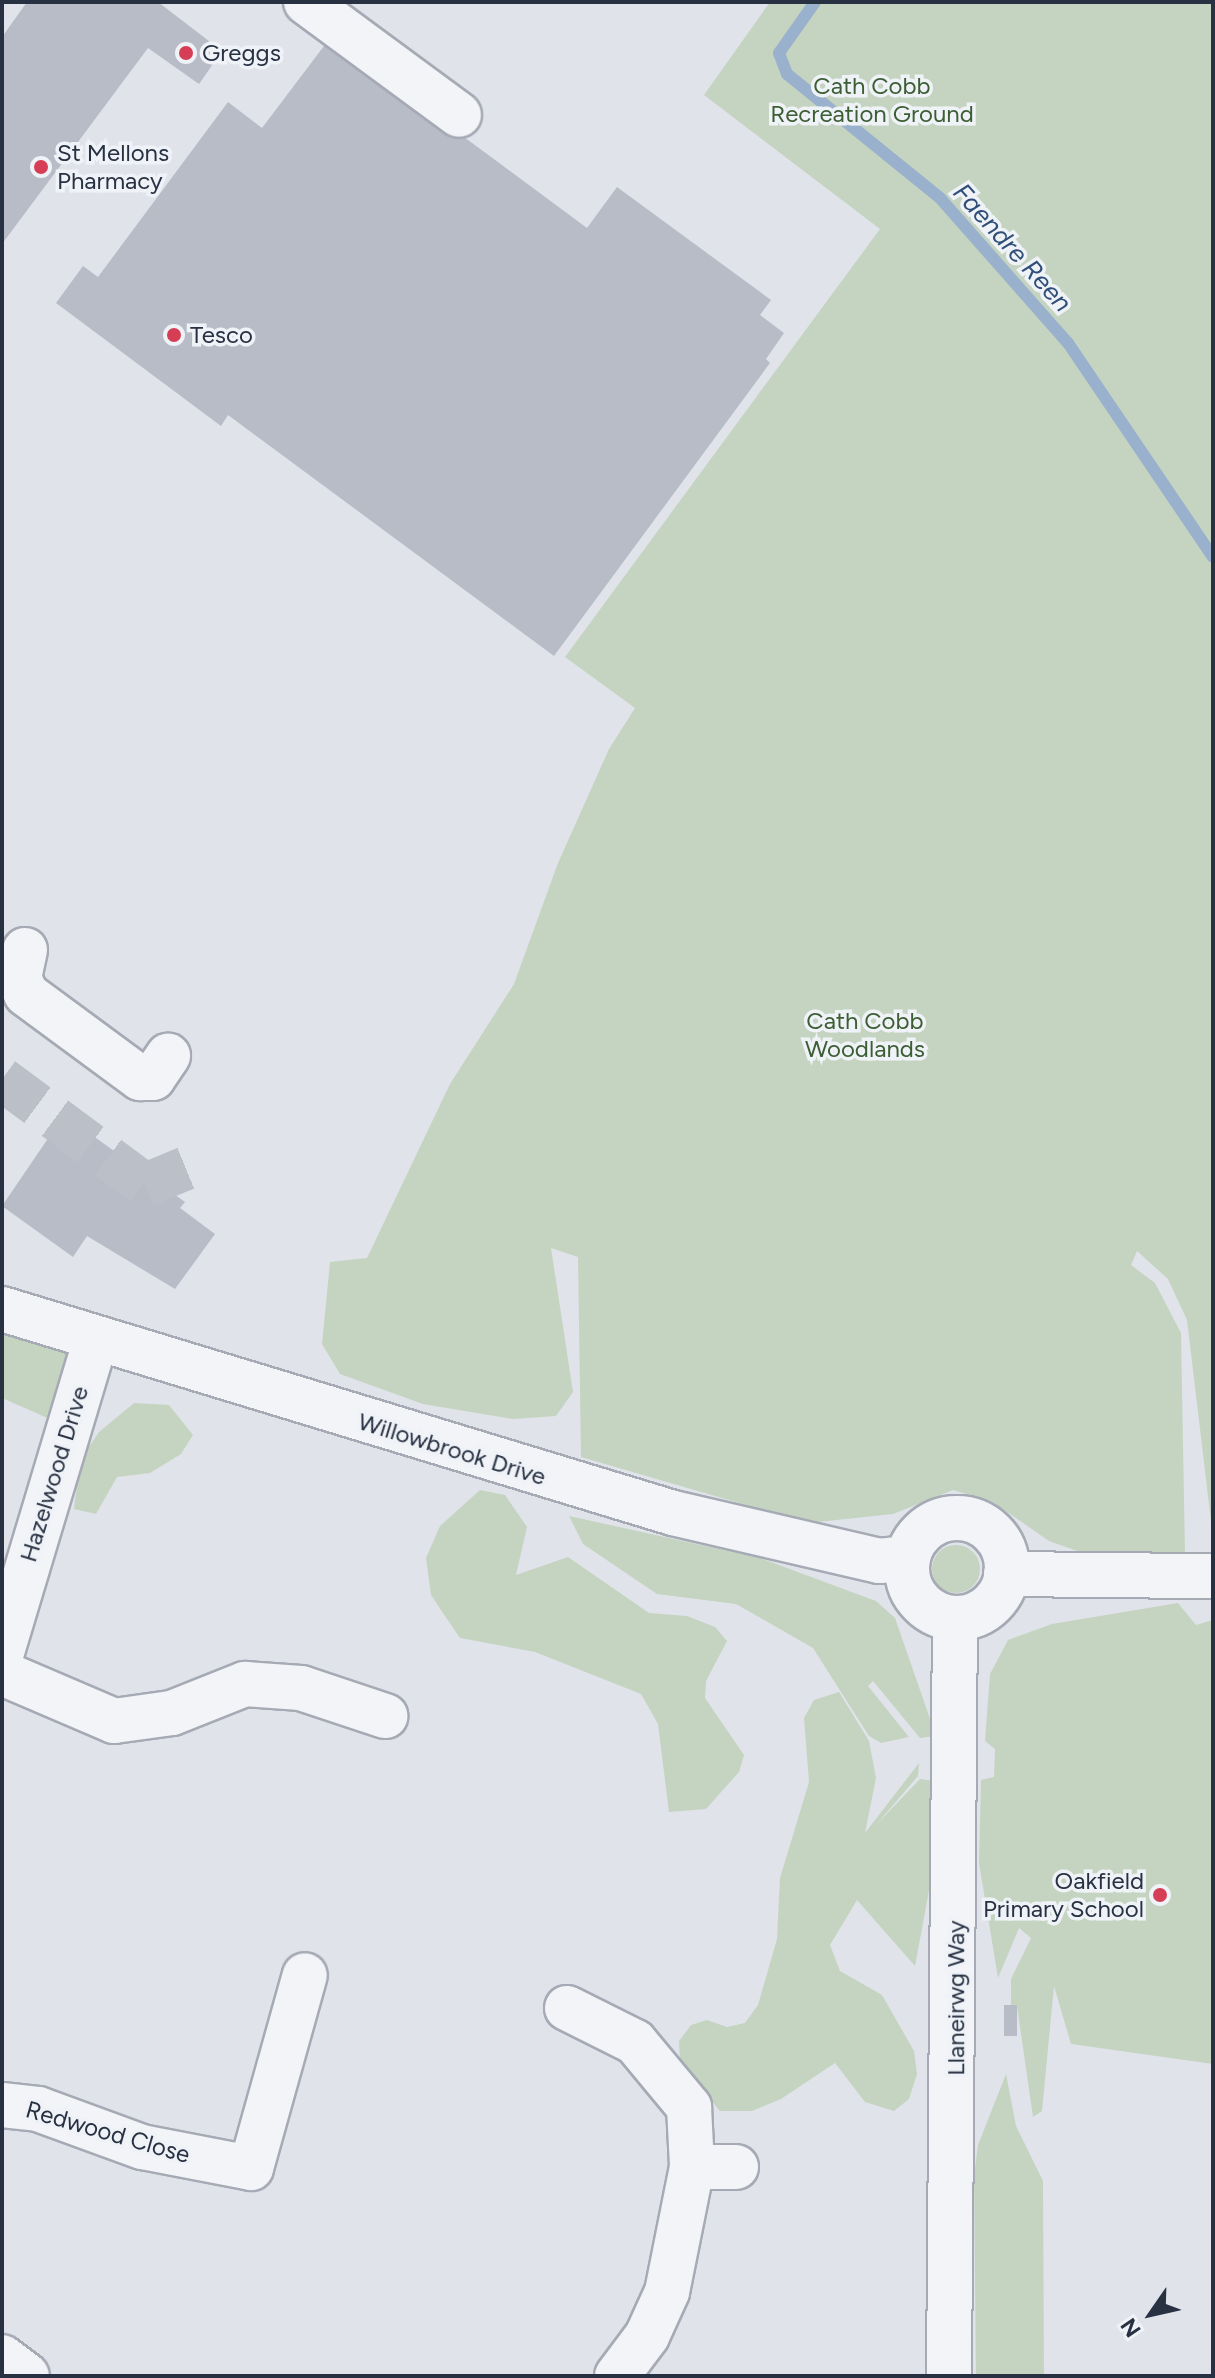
<!DOCTYPE html>
<style>
body{margin:0}
#map{position:relative;width:1215px;height:2378px;overflow:hidden;background:#e0e3ea;font-family:Figtree,sans-serif}
div>[style]{position:absolute}
.green>*{inset:0;background:#c5d4c0}
.round{border-radius:50%}
.stream>*{height:12px;margin:-6px;padding:0 6px;transform-origin:6px;border-radius:6px;background:#99b1cc}
.building>*{inset:0;background:#b7bcc7;transform-origin:0 0}
.minor-tunnel>*{height:44px;margin-top:-22px;transform-origin:0;background:repeating-linear-gradient(90deg,#bbbfc8 0 44px,transparent 0 66px)}
.roads{filter:drop-shadow(2px 0 #a5aab4) drop-shadow(-2px 0 #a5aab4) drop-shadow(0 2px #a5aab4) drop-shadow(0 -2px #a5aab4)}
.minor>*{height:44px;margin:-22px;padding:0 22px;transform-origin:22px;border-radius:22px;background:#f3f4f8}
.minor>.ring{margin:-22px;padding:0;box-sizing:content-box;background:none;border:44px solid #f3f4f8;border-radius:50%}
.dots>*{width:22px;height:22px;translate:-50% -50%;box-sizing:border-box;border:4px solid #eff2f7;border-radius:50%}
span{translate:-50% -50%;white-space:nowrap;text-align:center;line-height:1.15;-webkit-text-stroke:7px #eff2f7;paint-order:stroke}
.poi-label{font-size:24px;color:#273142}
.left{translate:0 -50%;text-align:left}
.right{translate:-100% -50%;text-align:right}
.park-label{font-size:24px;color:#3c5e34}
.street-label{font-size:24px;color:#273142}
.water-label{font-size:26px;color:#2f4f78;font-style:italic}
.frame{position:absolute;inset:0;border:4px solid #273142;pointer-events:none}
.north{position:absolute;left:1111px;top:2274px;width:80px;height:80px;-webkit-text-stroke:6px #eff2f7;paint-order:stroke;rotate:236deg;font-size:22px;font-weight:700;line-height:32px;text-align:center;color:#273142}
.north::after{content:'';display:block;margin:auto;width:28px;height:36px;background:#273142;clip-path:polygon(50% 0,100% 100%,50% 72%,0 100%)}
</style>
<div id="map">
<div class="green">
<div style="clip-path:polygon(770px 2px,1213px 2px,1213px 1538px,1187px 1320px,1168px 1279px,1137px 1251px,1131px 1265px,1155px 1283px,1181px 1333px,1185px 1554px,1083px 1553px,1049px 1541px,993px 1502px,953px 1490px,893px 1514px,808px 1523px,581px 1457px,578px 1257px,551px 1248px,573px 1392px,556px 1416px,513px 1419px,423px 1404px,340px 1374px,322px 1344px,330px 1262px,367px 1258px,450px 1084px,514px 984px,558px 863px,609px 749px,635px 708px,565px 657px,880px 229px,704px 95px)"></div>
<div style="clip-path:polygon(2px 1309px,95px 1342px,68px 1427px,2px 1398px)"></div>
<div style="clip-path:polygon(134px 1403px,169px 1405px,193px 1435px,181px 1454px,150px 1473px,117px 1477px,96px 1514px,74px 1509px,80px 1460px,99px 1432px)"></div>
<div style="clip-path:polygon(480px 1490px,505px 1495px,527px 1527px,516px 1575px,568px 1557px,649px 1613px,687px 1616px,715px 1627px,727px 1641px,706px 1681px,705px 1698px,744px 1755px,739px 1772px,706px 1809px,669px 1812px,658px 1724px,641px 1694px,535px 1652px,460px 1638px,445px 1616px,431px 1595px,426px 1558px,440px 1526px)"></div>
<div style="clip-path:polygon(569px 1516px,760px 1558px,876px 1601px,895px 1618px,936px 1736px,920px 1738px,873px 1681px,868px 1686px,909px 1737px,881px 1743px,869px 1736px,813px 1648px,736px 1604px,657px 1594px,583px 1544px)"></div>
<div class="round" style="left:932px;top:1545px;width:48px;height:48px"></div>
<div style="clip-path:polygon(1178px 1603px,1196px 1625px,1213px 1620px,1213px 2064px,1071px 2044px,1054px 1986px,1042px 2111px,1033px 2117px,1017px 2006px,1011px 2005px,1011px 1979px,1031px 1938px,1019px 1928px,998px 1978px,979px 1863px,981px 1780px,994px 1777px,995px 1749px,985px 1741px,990px 1674px,1008px 1640px,1052px 1624px)"></div>
<div style="clip-path:polygon(839px 1692px,869px 1741px,876px 1778px,865px 1833px,919px 1763px,918px 1776px,876px 1825px,920px 1779px,936px 1781px,933px 1869px,915px 1966px,857px 1900px,830px 1945px,840px 1971px,882px 1995px,914px 2051px,917px 2074px,909px 2099px,894px 2111px,865px 2102px,835px 2063px,781px 2099px,752px 2111px,720px 2111px,680px 2063px,679px 2041px,691px 2025px,707px 2020px,727px 2027px,745px 2023px,758px 2005px,777px 1939px,780px 1878px,809px 1782px,804px 1718px,814px 1700px)"></div>
<div style="clip-path:polygon(1006px 2074px,1016px 2126px,1043px 2181px,1044px 2376px,976px 2376px,974px 2176px,978px 2145px)"></div>
</div>
<div class="stream">
<div style="left:815px;top:2px;width:62px;rotate:125.2deg"></div>
<div style="left:779px;top:53px;width:22px;rotate:69deg"></div>
<div style="left:787px;top:74px;width:197px;rotate:39deg"></div>
<div style="left:940px;top:198px;width:193px;rotate:48.6deg"></div>
<div style="left:1068px;top:343px;width:258px;rotate:55.9deg"></div>
</div>
<div class="building">
<div style="clip-path:polygon(27px 2px,158px 2px,222px 51px,199px 84px,148px 48px,2px 244px,2px 37px)"></div>
<div style="clip-path:polygon(330px 38px,587px 228px,617px 187px,771px 300px,760px 315px,784px 333px,766px 359px,770px 363px,554px 656px,228px 415px,221px 426px,56px 303px,83px 266px,98px 277px,228px 102px,262px 128px)"></div>
<div style="clip-path:polygon(64px 1115px,185px 1202px,180px 1208px,215px 1234px,175px 1289px,87px 1236px,73px 1257px,2px 1206px)"></div>
<div style="left:1004px;top:2005px;width:13px;height:31px"></div>
</div>
<div class="minor-tunnel">
<div style="left:2px;top:1079px;width:178px;rotate:36.5deg"></div>
<div style="left:145px;top:1185px;width:53px;rotate:-22.2deg"></div>
</div>
<div class="roads">
<div class="minor">
<div style="left:306px;top:2px;width:190px;rotate:36.4deg"></div>
<div style="left:25px;top:950px;width:29px;rotate:102deg"></div>
<div style="left:19px;top:978px;width:17px;rotate:66deg"></div>
<div style="left:26px;top:994px;width:142px;rotate:36.4deg"></div>
<div style="left:140px;top:1078px;width:13px"></div>
<div style="left:153px;top:1078px;width:27px;rotate:-56deg"></div>
<div style="left:2px;top:1309px;width:701px;rotate:16.91deg"></div>
<div style="left:673px;top:1513px;width:212px;rotate:13.1deg"></div>
<div style="left:879px;top:1561px;width:29px;rotate:-6deg"></div>
<div class="ring" style="left:907px;top:1518px;width:56px;height:56px"></div>
<div style="left:1006px;top:1574px;width:207px;rotate:0.6deg"></div>
<div style="left:2px;top:1652px;width:324px;rotate:-73.3deg"></div>
<div style="left:2px;top:1673px;width:122px;rotate:23.2deg"></div>
<div style="left:114px;top:1721px;width:59px;rotate:-7.9deg"></div>
<div style="left:172px;top:1713px;width:79px;rotate:-21.7deg"></div>
<div style="left:245px;top:1684px;width:56px;rotate:4.1deg"></div>
<div style="left:301px;top:1688px;width:89px;rotate:18.4deg"></div>
<div style="left:567px;top:2008px;width:76px;rotate:26.6deg"></div>
<div style="left:635px;top:2042px;width:85px;rotate:50.3deg"></div>
<div style="left:689px;top:2107px;width:60px;rotate:87.1deg"></div>
<div style="left:692px;top:2167px;width:127px;rotate:101.3deg"></div>
<div style="left:667px;top:2292px;width:48px;rotate:114.4deg"></div>
<div style="left:647px;top:2336px;width:50px;rotate:126.9deg"></div>
<div style="left:2px;top:2105px;width:36px;rotate:6deg"></div>
<div style="left:38px;top:2109px;width:111px;rotate:20.1deg"></div>
<div style="left:142px;top:2147px;width:111px;rotate:10.9deg"></div>
<div style="left:251px;top:2168px;width:200px;rotate:-74.4deg"></div>
<div style="left:692px;top:2167px;width:44px"></div>
<div style="left:2px;top:2357px;width:31px;rotate:37deg"></div>
<div style="left:949px;top:2376px;width:757px;rotate:-89.55deg"></div>
</div>
</div>
<div class="dots">
<div style="left:186px;top:53px;background:#d53e54"></div>
<div style="left:41px;top:167px;background:#d53e54"></div>
<div style="left:174px;top:335px;background:#d53e54"></div>
<div style="left:1160px;top:1895px;background:#d53e54"></div>
</div>
<div class="poi-label">
<span class="left" style="left:202px;top:53px">Greggs</span>
<span class="left" style="left:57px;top:167px">St Mellons<br>Pharmacy</span>
<span class="left" style="left:190px;top:335px">Tesco</span>
<span class="right" style="left:1144px;top:1895px">Oakfield<br>Primary School</span>
</div>
<div class="park-label">
<span style="left:872px;top:100px">Cath Cobb<br>Recreation Ground</span>
<span style="left:865px;top:1035px">Cath Cobb<br>Woodlands</span>
</div>
<div class="street-label">
<span style="left:452px;top:1449px;rotate:17deg">Willowbrook Drive</span>
<span style="left:54px;top:1474px;rotate:-73deg">Hazelwood Drive</span>
<span style="left:956px;top:1998px;rotate:-90deg">Llaneirwg Way</span>
<span style="left:108px;top:2132px;rotate:16deg">Redwood Close</span>
</div>
<div class="water-label">
<span style="left:1012px;top:248px;rotate:48deg">Faendre Reen</span>
</div>
<div class="frame"></div>
<div class="north">N</div>
</div>
